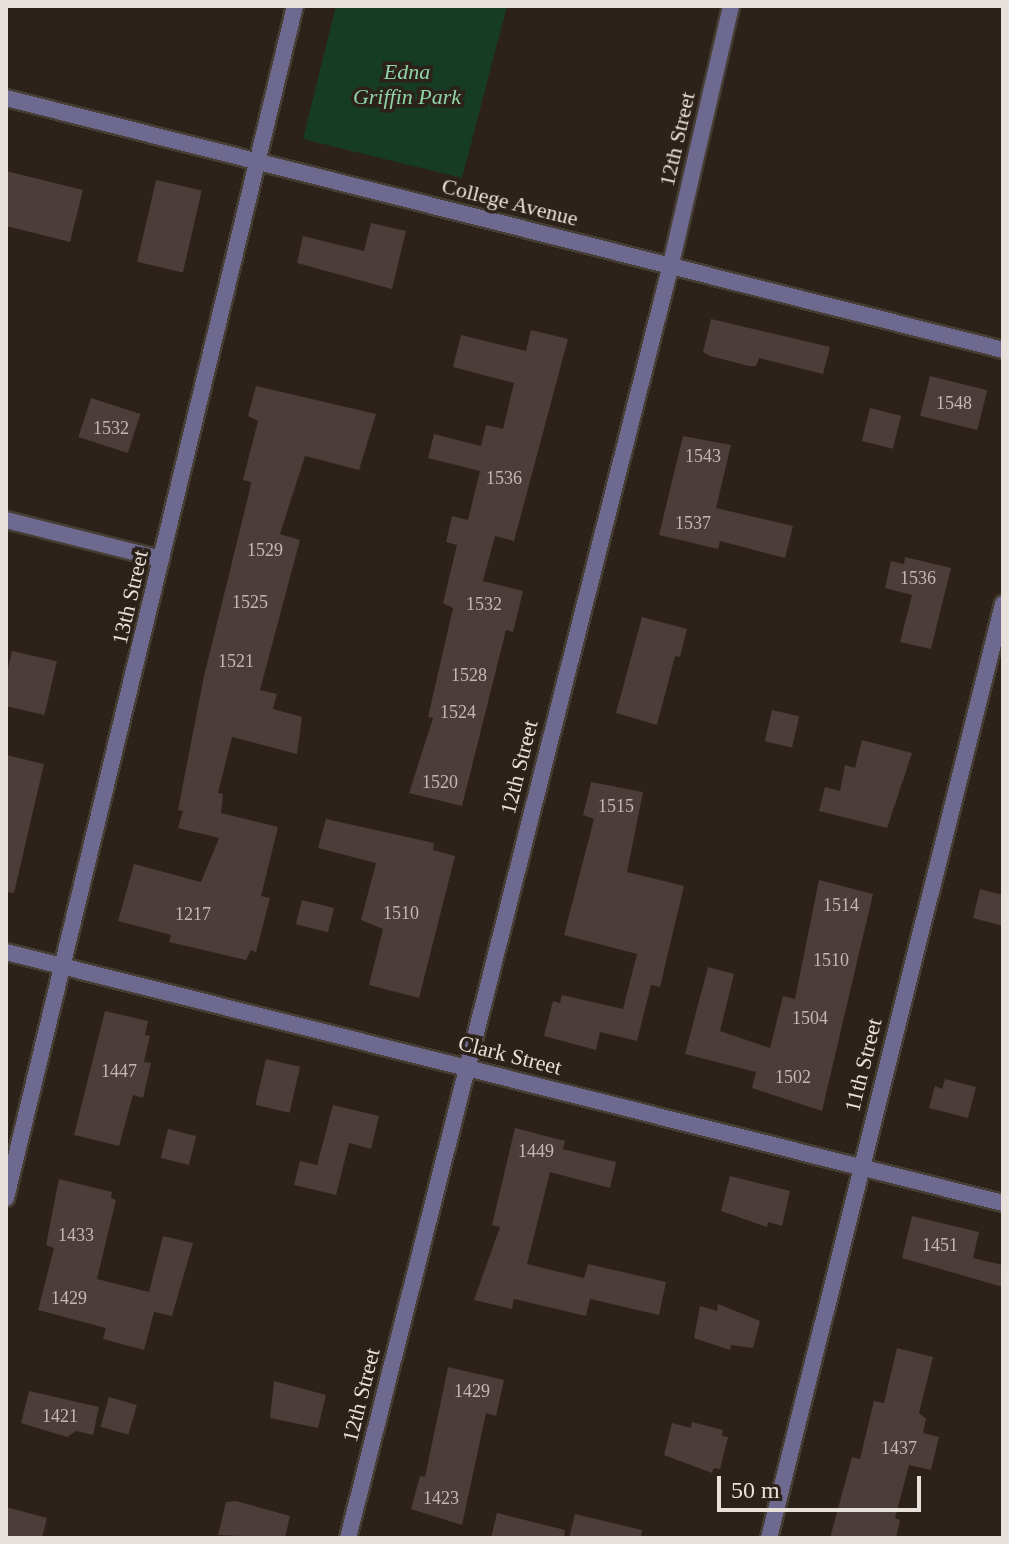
<!DOCTYPE html>
<style>
body{margin:0}
#map{position:relative;width:1009px;height:1544px;overflow:hidden;background:#2c2219;font-family:"Times New Roman",serif}
div>[style]{position:absolute}
.green>*{inset:0;background:#173c26}
.building>*{inset:0;background:#4c3c3a;transform-origin:0 0}
.roads{filter:drop-shadow(2px 0 #463d34) drop-shadow(-2px 0 #463d34) drop-shadow(0 2px #463d34) drop-shadow(0 -2px #463d34)}
.minor>*{height:16px;margin:-8px;padding:0 8px;transform-origin:8px;border-radius:8px;background:#6e6a8f}
span{translate:-50% -50%;white-space:nowrap;text-align:center;line-height:1.15;-webkit-text-stroke:7px #2c2219;paint-order:stroke}
.number-label{font-size:18px;color:#c1b8b3}
.number-label span{-webkit-text-stroke-width:0}
.park-label{font-size:22px;color:#8ed4a6;font-style:italic}
.street-label{font-size:22px;color:#e8e1db}
.frame{position:absolute;inset:0;border:8px solid #e8e1db;pointer-events:none}
.scale{position:absolute;left:717px;top:1476px;width:204px;height:36px;box-sizing:border-box;border:4px solid #e8e1db;border-top:0;padding-left:10px;font-size:24px;line-height:28px;white-space:nowrap;color:#e8e1db;-webkit-text-stroke:6px #2c2219;paint-order:stroke}
</style>
<div id="map">
<div class="green">
<div style="clip-path:polygon(336px 6px,507px 6px,462px 178px,303px 139px)"></div>
</div>
<div class="building">
<div style="clip-path:polygon(6px 171px,83px 190px,70px 242px,6px 226px)"></div>
<div style="left:156px;top:180px;width:47px;height:84px;rotate:13deg"></div>
<div style="clip-path:polygon(371px 223px,406px 231px,392px 289px,297px 263px,303px 236px,364px 251px)"></div>
<div style="clip-path:polygon(711px 319px,830px 347px,823px 374px,759px 358px,756px 366px,749px 366px,710px 356px,703px 352px)"></div>
<div style="clip-path:polygon(531px 330px,568px 339px,514px 541px,495px 536px,483px 581px,523px 591px,513px 632px,506px 630px,462px 806px,409px 793px,433px 718px,428px 717px,453px 608px,443px 603px,457px 545px,446px 542px,452px 516px,468px 520px,480px 471px,428px 458px,434px 434px,481px 446px,486px 425px,503px 429px,514px 383px,453px 367px,461px 335px,526px 351px)"></div>
<div style="left:930px;top:376px;width:59px;height:41px;rotate:14deg"></div>
<div style="clip-path:polygon(256px 386px,376px 414px,359px 470px,305px 456px,280px 534px,300px 540px,260px 690px,277px 694px,273px 709px,302px 717px,297px 754px,232px 737px,218px 793px,223px 794px,221px 813px,278px 827px,261px 896px,270px 898px,256px 952px,251px 950px,246px 960px,169px 942px,171px 935px,118px 921px,134px 864px,201px 882px,219px 838px,178px 828px,183px 811px,178px 810px,204px 676px,249px 493px,251px 482px,243px 480px,258px 421px,248px 416px)"></div>
<div style="left:91px;top:398px;width:52px;height:41px;rotate:18deg"></div>
<div style="left:870px;top:408px;width:32px;height:34px;rotate:14deg"></div>
<div style="clip-path:polygon(683px 436px,731px 445px,716px 508px,793px 526px,785px 558px,720px 541px,718px 549px,659px 535px)"></div>
<div style="clip-path:polygon(905px 557px,951px 568px,931px 649px,900px 642px,912px 595px,885px 588px,891px 561px,904px 564px)"></div>
<div style="clip-path:polygon(642px 617px,687px 629px,680px 657px,675px 656px,657px 725px,616px 713px)"></div>
<div style="left:12px;top:651px;width:46px;height:55px;rotate:13deg"></div>
<div style="left:772px;top:710px;width:28px;height:32px;rotate:13deg"></div>
<div style="clip-path:polygon(862px 740px,912px 753px,887px 828px,819px 811px,825px 787px,840px 791px,845px 765px,855px 768px)"></div>
<div style="clip-path:polygon(6px 755px,44px 764px,14px 893px,6px 892px)"></div>
<div style="clip-path:polygon(591px 782px,643px 792px,627px 872px,684px 886px,660px 987px,651px 985px,637px 1041px,600px 1032px,596px 1050px,544px 1036px,553px 1001px,560px 1003px,562px 995px,623px 1009px,637px 954px,564px 935px,594px 819px,583px 815px)"></div>
<div style="clip-path:polygon(326px 819px,434px 843px,433px 850px,455px 856px,419px 998px,369px 985px,383px 929px,361px 920px,376px 863px,318px 848px)"></div>
<div style="clip-path:polygon(819px 880px,873px 894px,822px 1111px,752px 1088px,756px 1072px,685px 1054px,708px 967px,734px 974px,720px 1031px,770px 1048px,783px 996px,795px 999px)"></div>
<div style="clip-path:polygon(980px 889px,1003px 895px,1003px 926px,973px 918px)"></div>
<div style="left:302px;top:900px;width:33px;height:25px;rotate:14deg"></div>
<div style="clip-path:polygon(105px 1011px,148px 1021px,145px 1035px,150px 1036px,144px 1062px,151px 1063px,143px 1098px,133px 1095px,119px 1146px,74px 1135px)"></div>
<div style="left:266px;top:1059px;width:35px;height:47px;rotate:13deg"></div>
<div style="clip-path:polygon(945px 1079px,976px 1087px,968px 1118px,929px 1108px,935px 1086px,942px 1089px)"></div>
<div style="clip-path:polygon(333px 1105px,379px 1116px,371px 1149px,349px 1143px,336px 1195px,294px 1185px,300px 1161px,317px 1165px)"></div>
<div style="clip-path:polygon(515px 1128px,565px 1141px,563px 1149px,616px 1162px,610px 1188px,550px 1172px,527px 1264px,584px 1278px,588px 1264px,666px 1282px,659px 1315px,590px 1299px,586px 1316px,514px 1299px,512px 1309px,474px 1300px,500px 1227px,492px 1225px)"></div>
<div style="left:168px;top:1129px;width:29px;height:30px;rotate:14deg"></div>
<div style="clip-path:polygon(730px 1176px,790px 1191px,782px 1226px,768px 1222px,767px 1227px,721px 1211px)"></div>
<div style="clip-path:polygon(59px 1179px,112px 1192px,111px 1198px,116px 1200px,97px 1279px,149px 1292px,163px 1236px,193px 1243px,172px 1316px,154px 1312px,144px 1350px,103px 1339px,106px 1328px,38px 1310px,54px 1248px,46px 1245px)"></div>
<div style="clip-path:polygon(912px 1216px,979px 1232px,973px 1258px,1003px 1265px,1003px 1287px,902px 1258px)"></div>
<div style="clip-path:polygon(718px 1304px,760px 1321px,753px 1348px,731px 1345px,730px 1350px,694px 1338px,700px 1306px,717px 1311px)"></div>
<div style="clip-path:polygon(897px 1348px,933px 1357px,919px 1413px,926px 1419px,923px 1433px,939px 1437px,931px 1470px,909px 1465px,895px 1518px,900px 1520px,896px 1538px,830px 1538px,852px 1457px,860px 1459px,874px 1401px,884px 1403px)"></div>
<div style="clip-path:polygon(448px 1367px,504px 1380px,496px 1416px,486px 1413px,462px 1525px,411px 1509px,420px 1476px,425px 1477px)"></div>
<div style="clip-path:polygon(274px 1381px,326px 1395px,318px 1428px,270px 1418px)"></div>
<div style="clip-path:polygon(29px 1391px,99px 1407px,93px 1435px,76px 1431px,67px 1437px,21px 1423px)"></div>
<div style="left:109px;top:1397px;width:29px;height:31px;rotate:16deg"></div>
<div style="clip-path:polygon(692px 1422px,723px 1430px,722px 1436px,728px 1437px,720px 1469px,714px 1468px,712px 1473px,664px 1455px,672px 1423px,691px 1428px)"></div>
<div style="clip-path:polygon(236px 1501px,290px 1516px,285px 1538px,218px 1535px,226px 1502px)"></div>
<div style="clip-path:polygon(6px 1507px,47px 1518px,42px 1538px,6px 1538px)"></div>
<div style="clip-path:polygon(497px 1513px,565px 1530px,564px 1538px,491px 1538px)"></div>
<div style="clip-path:polygon(575px 1514px,642px 1530px,641px 1538px,569px 1538px)"></div>
</div>
<div class="roads">
<div class="minor">
<div style="left:6px;top:98px;width:1028px;rotate:14.18deg"></div>
<div style="left:6px;top:520px;width:160px;rotate:14.1deg"></div>
<div style="left:6px;top:952px;width:1028px;rotate:14.13deg"></div>
<div style="left:6px;top:1198px;width:1227px;rotate:-76.37deg"></div>
<div style="left:348px;top:1538px;width:1314px;rotate:-75.77deg"></div>
<div style="left:671px;top:264px;width:265px;rotate:-76.9deg"></div>
<div style="left:769px;top:1538px;width:963px;rotate:-75.93deg"></div>
</div>
</div>
<div class="number-label">
<span style="left:954px;top:403px">1548</span>
<span style="left:111px;top:428px">1532</span>
<span style="left:703px;top:456px">1543</span>
<span style="left:504px;top:478px">1536</span>
<span style="left:693px;top:523px">1537</span>
<span style="left:265px;top:550px">1529</span>
<span style="left:918px;top:578px">1536</span>
<span style="left:250px;top:602px">1525</span>
<span style="left:484px;top:604px">1532</span>
<span style="left:236px;top:661px">1521</span>
<span style="left:469px;top:675px">1528</span>
<span style="left:458px;top:712px">1524</span>
<span style="left:440px;top:782px">1520</span>
<span style="left:616px;top:806px">1515</span>
<span style="left:841px;top:905px">1514</span>
<span style="left:401px;top:913px">1510</span>
<span style="left:193px;top:914px">1217</span>
<span style="left:831px;top:960px">1510</span>
<span style="left:810px;top:1018px">1504</span>
<span style="left:119px;top:1071px">1447</span>
<span style="left:793px;top:1077px">1502</span>
<span style="left:536px;top:1151px">1449</span>
<span style="left:76px;top:1235px">1433</span>
<span style="left:940px;top:1245px">1451</span>
<span style="left:69px;top:1298px">1429</span>
<span style="left:472px;top:1391px">1429</span>
<span style="left:60px;top:1416px">1421</span>
<span style="left:899px;top:1448px">1437</span>
<span style="left:441px;top:1498px">1423</span>
</div>
<div class="park-label">
<span style="left:407px;top:84px">Edna<br>Griffin Park</span>
</div>
<div class="street-label">
<span style="left:677px;top:139px;rotate:-77deg">12th Street</span>
<span style="left:510px;top:202px;rotate:14deg">College Avenue</span>
<span style="left:130px;top:597px;rotate:-77deg">13th Street</span>
<span style="left:519px;top:767px;rotate:-76deg">12th Street</span>
<span style="left:510px;top:1055px;rotate:14deg">Clark Street</span>
<span style="left:863px;top:1065px;rotate:-76deg">11th Street</span>
<span style="left:361px;top:1395px;rotate:-76deg">12th Street</span>
</div>
<div class="frame"></div>
<div class="scale">50 m</div>
</div>
